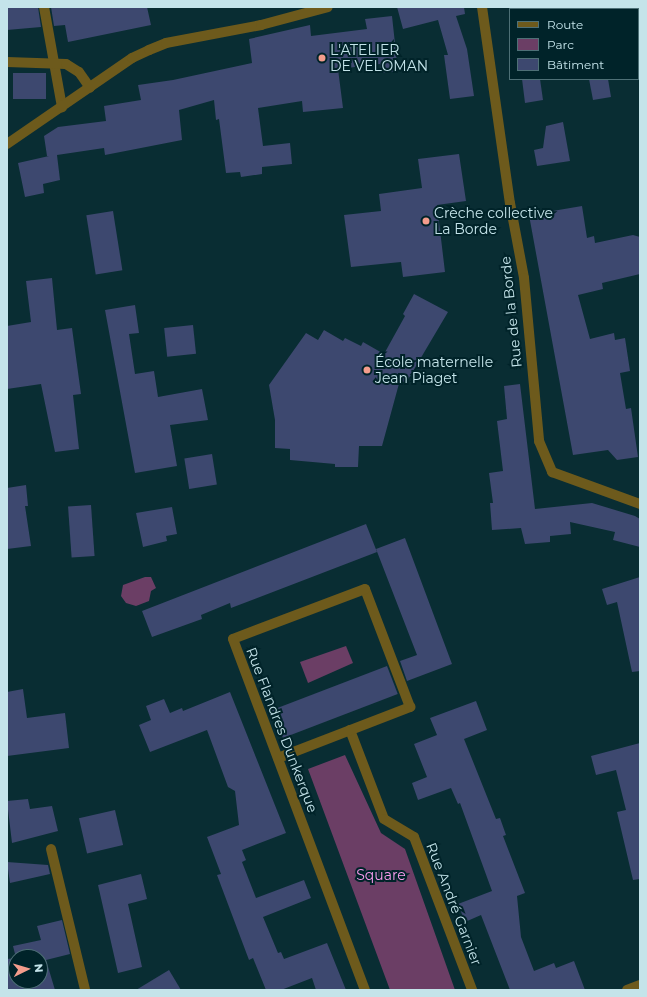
<!DOCTYPE html>
<meta charset="utf-8">
<style>
body{margin:0}
#map{position:relative;width:647px;height:997px;overflow:hidden;background:#092d33;font-family:Montserrat,sans-serif}
div>[style]{position:absolute}
.green>*{inset:0;background:#6b3e65}
.building>*{inset:0;background:#3d486f;transform-origin:0 0}
.service>*{height:10px;margin:-5px;padding:0 5px;transform-origin:5px;border-radius:5px;background:#6d5a1c}
.minor>*{height:10px;margin:-5px;padding:0 5px;transform-origin:5px;border-radius:5px;background:#6d5a1c}
.dots>*{width:11px;height:11px;translate:-50% -50%;box-sizing:border-box;border:2px solid #002329;border-radius:50%}
span{translate:-50% -50%;white-space:nowrap;text-align:center;line-height:1.15;-webkit-text-stroke:4px #002329;paint-order:stroke}
.poi-label{font-size:14px;color:#c4e4ea}
.left{translate:0 -50%;text-align:left}
.street-label{font-size:14px;color:#c4e4ea}
.park-label{font-size:14px;color:#fb9cef}
.frame{position:absolute;inset:0;border:8px solid #c4e4ea;pointer-events:none}
.legend{position:absolute;left:509px;top:8px;width:130px;height:72px;box-sizing:border-box;background:#002329;border:1px solid #4e7076;margin:0;padding:5px 7px;list-style:none;font-size:12px;color:#c4e4ea}
.legend li{display:flex;align-items:center;gap:8px;height:20px}
.legend b{width:20px;border:1px solid #4e7076}
.north{position:absolute;left:8px;top:949px;width:40px;height:40px;box-sizing:border-box;background:#002329;border:1px solid #4e7076;border-radius:50%;rotate:85deg;font-size:11px;font-weight:700;line-height:16px;text-align:center;color:#c4e4ea}
.north::after{content:'';display:block;margin:auto;width:14px;height:18px;background:#f49d8c;clip-path:polygon(50% 0,100% 100%,50% 72%,0 100%)}
</style>
<div id="map">
<div class="green">
<div style="clip-path:polygon(145px 577px,151px 577px,156px 588px,151px 591px,149px 601px,136px 606px,126px 603px,121px 596px,123px 585px)"></div>
<div style="clip-path:polygon(346px 646px,353px 663px,308px 683px,300px 662px)"></div>
<div style="clip-path:polygon(345px 755px,381px 833px,405px 849px,455px 990px,390px 990px,308px 769px)"></div>
</div>
<div class="building">
<div style="clip-path:polygon(7px 7px,38px 7px,41px 27px,7px 30px)"></div>
<div style="clip-path:polygon(51px 7px,147px 7px,151px 25px,68px 42px,65px 25px,54px 26px)"></div>
<div style="clip-path:polygon(397px 7px,464px 7px,465px 14px,456px 16px,467px 49px,474px 96px,450px 99px,444px 55px,448px 55px,438px 20px,403px 29px)"></div>
<div style="clip-path:polygon(392px 16px,398px 71px,381px 73px,380px 64px,338px 69px,343px 108px,303px 112px,302px 101px,258px 108px,263px 146px,290px 143px,292px 164px,262px 167px,262px 174px,241px 177px,240px 172px,226px 173px,219px 119px,216px 120px,214px 100px,179px 110px,182px 140px,105px 155px,104px 148px,57px 155px,60px 180px,43px 184px,44px 193px,25px 197px,18px 163px,49px 156px,47px 156px,44px 136px,58px 127px,106px 121px,104px 106px,141px 100px,138px 85px,173px 80px,252px 63px,249px 39px,310px 25px,311px 36px,367px 29px,365px 19px)"></div>
<div style="left:13px;top:73px;width:33px;height:26px"></div>
<div style="clip-path:polygon(522px 79px,540px 79px,543px 100px,525px 103px)"></div>
<div style="clip-path:polygon(589px 79px,608px 79px,611px 97px,593px 100px)"></div>
<div style="clip-path:polygon(563px 122px,570px 161px,537px 166px,534px 150px,543px 148px,546px 126px)"></div>
<div style="clip-path:polygon(459px 154px,466px 201px,437px 205px,445px 272px,403px 277px,401px 262px,351px 267px,344px 215px,381px 211px,379px 194px,422px 188px,418px 159px)"></div>
<div style="clip-path:polygon(582px 206px,587px 238px,594px 236px,595px 243px,633px 235px,640px 237px,640px 274px,602px 283px,603px 289px,578px 295px,590px 339px,614px 333px,615px 340px,625px 338px,630px 371px,620px 373px,626px 409px,631px 408px,638px 457px,617px 460px,608px 450px,573px 455px,529px 215px)"></div>
<div style="left:113px;top:211px;width:60px;height:27px;rotate:81deg"></div>
<div style="clip-path:polygon(52px 278px,57px 330px,72px 328px,81px 394px,73px 395px,79px 449px,55px 452px,41px 384px,7px 389px,7px 326px,31px 322px,26px 281px)"></div>
<div style="clip-path:polygon(414px 294px,448px 312px,406px 383px,400px 380px,382px 446px,359px 446px,358px 467px,335px 467px,335px 464px,290px 460px,290px 449px,275px 448px,275px 420px,269px 385px,306px 333px,318px 340px,324px 330px,343px 341px,345px 338px,361px 346px,363px 342px,384px 354px,405px 316px,403px 314px)"></div>
<div style="clip-path:polygon(135px 305px,139px 333px,129px 334px,135px 374px,154px 371px,158px 397px,202px 389px,208px 420px,170px 425px,177px 466px,135px 473px,105px 310px)"></div>
<div style="left:193px;top:325px;width:29px;height:29px;rotate:84deg"></div>
<div style="clip-path:polygon(520px 384px,535px 509px,592px 503px,635px 516px,640px 519px,640px 547px,613px 540px,615px 532px,570px 522px,571px 534px,550px 536px,550px 542px,525px 544px,521px 528px,492px 530px,490px 503px,493px 503px,489px 473px,503px 471px,497px 421px,507px 419px,504px 386px)"></div>
<div style="left:212px;top:454px;width:31px;height:28px;rotate:81deg"></div>
<div style="clip-path:polygon(26px 485px,28px 506px,25px 506px,31px 546px,7px 549px,7px 488px)"></div>
<div style="left:91px;top:505px;width:51px;height:23px;rotate:86deg"></div>
<div style="clip-path:polygon(172px 507px,177px 534px,166px 536px,167px 541px,143px 547px,136px 513px)"></div>
<div style="clip-path:polygon(366px 524px,377px 552px,231px 608px,230px 603px,201px 615px,202px 619px,152px 637px,142px 611px)"></div>
<div style="clip-path:polygon(405px 538px,452px 664px,407px 681px,400px 661px,417px 655px,376px 549px)"></div>
<div style="clip-path:polygon(640px 577px,640px 671px,632px 672px,617px 602px,607px 605px,602px 589px)"></div>
<div style="left:387px;top:666px;width:30px;height:123px;rotate:69deg"></div>
<div style="clip-path:polygon(23px 689px,27px 718px,65px 713px,69px 748px,7px 756px,7px 692px)"></div>
<div style="clip-path:polygon(230px 692px,286px 833px,242px 850px,246px 860px,242px 862px,256px 898px,304px 880px,311px 898px,263px 917px,278px 953px,281px 952px,284px 959px,327px 943px,346px 990px,316px 990px,312px 978px,281px 990px,266px 990px,253px 958px,249px 960px,217px 875px,221px 874px,207px 837px,239px 825px,235px 791px,228px 787px,207px 730px,150px 752px,139px 725px,151px 720px,146px 706px,164px 699px,170px 713px,182px 708px,183px 711px)"></div>
<div style="clip-path:polygon(476px 701px,487px 730px,464px 739px,496px 819px,500px 818px,506px 835px,503px 836px,525px 893px,517px 896px,521px 937px,534px 971px,554px 963px,556px 968px,574px 961px,585px 990px,510px 990px,481px 915px,465px 922px,458px 904px,492px 891px,460px 803px,458px 804px,451px 788px,418px 800px,412px 783px,427px 777px,414px 744px,437px 735px,430px 718px)"></div>
<div style="clip-path:polygon(640px 743px,640px 879px,633px 880px,617px 812px,626px 810px,616px 770px,596px 775px,591px 756px)"></div>
<div style="clip-path:polygon(28px 799px,30px 809px,52px 806px,58px 831px,12px 843px,7px 801px)"></div>
<div style="left:115px;top:810px;width:36px;height:37px;rotate:77deg"></div>
<div style="clip-path:polygon(7px 862px,48px 865px,50px 874px,10px 883px)"></div>
<div style="clip-path:polygon(141px 874px,147px 899px,128px 904px,142px 967px,118px 973px,98px 885px)"></div>
<div style="clip-path:polygon(evenodd,62px 920px,70px 954px,46px 960px,55px 990px,7px 990px,7px 959px,16px 958px,13px 946px,41px 940px,37px 926px,62px 920px,16px 957px,40px 957px,40px 981px,16px 981px,16px 957px)"></div>
<div style="clip-path:polygon(169px 970px,181px 990px,136px 990px)"></div>
</div>
<div class="service">
<div style="left:44px;top:7px;width:102px;rotate:79.8deg"></div>
</div>
<div class="minor">
<div style="left:482px;top:7px;width:198px;rotate:81.9deg"></div>
<div style="left:510px;top:203px;width:76px;rotate:79.4deg"></div>
<div style="left:524px;top:278px;width:164px;rotate:84.7deg"></div>
<div style="left:539px;top:441px;width:34px;rotate:67deg"></div>
<div style="left:552px;top:472px;width:94px;rotate:20deg"></div>
<div style="left:7px;top:62px;width:59px;rotate:1.9deg"></div>
<div style="left:66px;top:64px;width:15px;rotate:32deg"></div>
<div style="left:79px;top:72px;width:19px;rotate:55deg"></div>
<div style="left:7px;top:144px;width:152px;rotate:-34.5deg"></div>
<div style="left:132px;top:58px;width:19px;rotate:-25deg"></div>
<div style="left:149px;top:50px;width:18px;rotate:-22deg"></div>
<div style="left:166px;top:43px;width:97px;rotate:-10.7deg"></div>
<div style="left:261px;top:25px;width:69px;rotate:-15deg"></div>
<div style="left:350px;top:730px;width:95px;rotate:69.1deg"></div>
<div style="left:384px;top:819px;width:35px;rotate:31deg"></div>
<div style="left:414px;top:837px;width:164px;rotate:69.2deg"></div>
<div style="left:278px;top:758px;width:142px;rotate:-21.1deg"></div>
<div style="left:410px;top:707px;width:126px;rotate:-110.9deg"></div>
<div style="left:365px;top:589px;width:141px;rotate:159.3deg"></div>
<div style="left:233px;top:639px;width:375px;rotate:69.4deg"></div>
<div style="left:51px;top:849px;width:145px;rotate:76.4deg"></div>
<div style="left:627px;top:990px;width:14px;rotate:-21deg"></div>
</div>
<div class="dots">
<div style="left:322px;top:58px;background:#f49d8c"></div>
<div style="left:426px;top:221px;background:#f49d8c"></div>
<div style="left:367px;top:370px;background:#f49d8c"></div>
</div>
<div class="poi-label">
<span class="left" style="left:330px;top:58px">L'ATELIER<br>DE VELOMAN</span>
<span class="left" style="left:434px;top:221px">Crèche collective<br>La Borde</span>
<span class="left" style="left:375px;top:370px">École maternelle<br>Jean Piaget</span>
</div>
<div class="street-label">
<span style="left:511px;top:312px;rotate:-96deg">Rue de la Borde</span>
<span style="left:282px;top:730px;rotate:69deg">Rue Flandres Dunkerque</span>
<span style="left:454px;top:904px;rotate:69deg">Rue André Garnier</span>
</div>
<div class="park-label">
<span style="left:381px;top:875px">Square</span>
</div>
<div class="frame"></div>
<ul class="legend">
<li><b style="height:5px;background:#6d5a1c"></b>Route</li>
<li><b style="height:11px;background:#6b3e65"></b>Parc</li>
<li><b style="height:11px;background:#3d486f"></b>Bâtiment</li>
</ul>
<div class="north">N</div>
</div>
